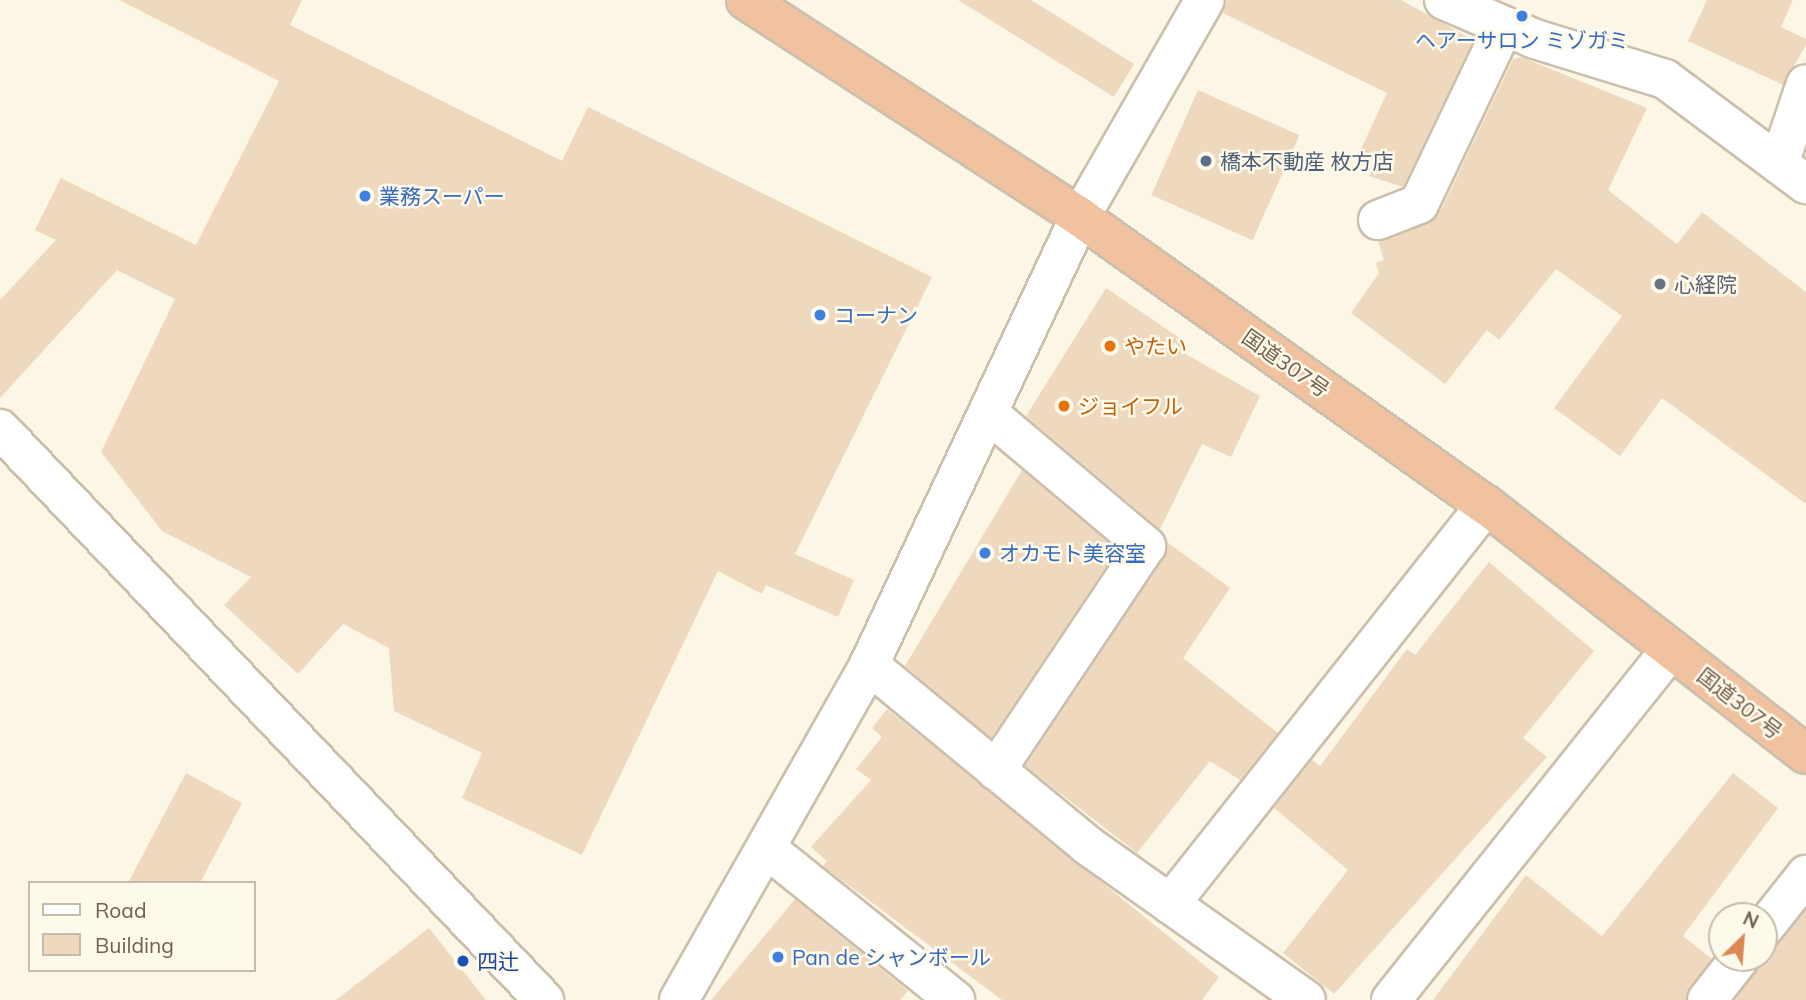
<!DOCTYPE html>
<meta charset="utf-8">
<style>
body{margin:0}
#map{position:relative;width:1806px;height:1000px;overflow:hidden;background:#fbf6e5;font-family:Mulish,"Noto Sans JP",sans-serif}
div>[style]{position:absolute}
.building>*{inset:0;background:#eed9bf;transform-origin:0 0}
.roads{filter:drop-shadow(2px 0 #ccbfac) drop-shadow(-2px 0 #ccbfac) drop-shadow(0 2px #ccbfac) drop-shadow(0 -2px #ccbfac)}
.minor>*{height:38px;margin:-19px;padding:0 19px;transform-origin:19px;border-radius:19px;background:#fff}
.highway>*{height:38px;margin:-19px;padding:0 19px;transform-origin:19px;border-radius:19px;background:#f1c2a0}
.dots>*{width:19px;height:19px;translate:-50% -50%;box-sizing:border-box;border:4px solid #fefaeb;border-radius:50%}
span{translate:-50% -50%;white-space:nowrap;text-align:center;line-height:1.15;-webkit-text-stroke:5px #fefaeb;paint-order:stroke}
.shop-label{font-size:21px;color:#366cbe}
.left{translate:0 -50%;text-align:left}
.service-label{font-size:21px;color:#4e5e75}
.worship-label{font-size:21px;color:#5b616d}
.food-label{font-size:21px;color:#c56008}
.street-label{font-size:21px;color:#72604c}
.transit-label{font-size:21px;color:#164399}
.legend{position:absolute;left:28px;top:881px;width:228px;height:91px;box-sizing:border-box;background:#fefaeb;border:2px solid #c6bcab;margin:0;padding:9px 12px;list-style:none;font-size:21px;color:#72604c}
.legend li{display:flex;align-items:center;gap:14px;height:35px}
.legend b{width:35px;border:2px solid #c6bcab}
.north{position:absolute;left:1708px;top:902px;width:70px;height:70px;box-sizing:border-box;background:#fefaeb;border:2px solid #c6bcab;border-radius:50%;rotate:25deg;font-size:19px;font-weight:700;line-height:28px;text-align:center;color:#72604c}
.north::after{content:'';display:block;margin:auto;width:24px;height:32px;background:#dd8852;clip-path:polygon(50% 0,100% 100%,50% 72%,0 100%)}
</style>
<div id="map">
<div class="building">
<div style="clip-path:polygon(119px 0,302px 0,290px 25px,562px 161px,588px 107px,932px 277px,795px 554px,854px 580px,838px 617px,766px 585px,762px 594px,718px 571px,582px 855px,462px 798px,482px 753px,394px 711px,389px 648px,343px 624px,298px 674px,224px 605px,251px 577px,162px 531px,101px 452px,175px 299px,117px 270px,0 398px,0 300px,56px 240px,35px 230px,61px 178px,196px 245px,279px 81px)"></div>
<div style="clip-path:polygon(958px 0,1031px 0,1134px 64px,1114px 97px)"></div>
<div style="clip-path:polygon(1227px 0,1401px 0,1473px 40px,1403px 187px,1369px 176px,1377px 159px,1360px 151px,1387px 93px,1223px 13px)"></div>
<div style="clip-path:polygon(1707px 0,1793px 0,1781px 27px,1806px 39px,1806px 45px,1783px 85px,1688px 41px)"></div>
<div style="clip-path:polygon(1521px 57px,1647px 108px,1608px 190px,1677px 244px,1702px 212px,1806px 292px,1806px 504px,1662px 398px,1620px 456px,1554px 408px,1622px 316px,1556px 269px,1499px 340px,1487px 330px,1445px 384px,1351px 313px,1379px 273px,1376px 263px,1384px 260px,1378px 241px,1427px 224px,1441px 210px,1513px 59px)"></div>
<div style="left:1198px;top:90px;width:111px;height:115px;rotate:24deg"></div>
<div style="clip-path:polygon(1106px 288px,1187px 343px,1182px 352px,1260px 396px,1231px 457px,1202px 444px,1160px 529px,1026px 416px)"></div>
<div style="clip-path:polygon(1022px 470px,1117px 550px,991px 738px,905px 666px)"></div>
<div style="clip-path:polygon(1167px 542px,1230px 588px,1183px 658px,1278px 733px,1240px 780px,1210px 761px,1137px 853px,1025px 766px,1164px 558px)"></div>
<div style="clip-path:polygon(1489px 562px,1594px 651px,1523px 738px,1547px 757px,1334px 994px,1283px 953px,1348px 870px,1274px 808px,1312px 760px,1320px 766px,1407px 649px,1415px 655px)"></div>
<div style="clip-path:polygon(887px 709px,1219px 977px,1202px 1000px,1002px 1000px,823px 866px,827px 861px,811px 847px,871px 780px,856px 769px,882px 737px,872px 728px)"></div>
<div style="clip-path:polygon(186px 773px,242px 803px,200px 883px,128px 883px)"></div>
<div style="clip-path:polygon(1733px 773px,1778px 808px,1683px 936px,1712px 959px,1686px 1000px,1433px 1000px,1526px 875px,1602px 936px)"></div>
<div style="clip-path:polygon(795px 899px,908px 991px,900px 1000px,711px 1000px)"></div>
<div style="clip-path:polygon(1806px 910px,1806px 1000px,1735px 1000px,1767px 949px)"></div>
<div style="clip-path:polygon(429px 928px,486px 1000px,336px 1000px)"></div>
</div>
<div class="roads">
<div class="minor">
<div style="left:1444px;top:0;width:99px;rotate:23.2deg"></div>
<div style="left:1535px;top:39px;width:136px;rotate:17.1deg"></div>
<div style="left:1665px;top:79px;width:176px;rotate:36.7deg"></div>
<div style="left:1779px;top:164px;width:84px;rotate:-71.4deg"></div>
<div style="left:1378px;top:220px;width:44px;rotate:-21.3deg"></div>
<div style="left:1419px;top:204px;width:197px;rotate:-64.5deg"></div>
<div style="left:988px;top:413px;width:207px;rotate:40.1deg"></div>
<div style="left:1146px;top:546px;width:270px;rotate:123.8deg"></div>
<div style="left:0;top:429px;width:789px;rotate:46.39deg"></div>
<div style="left:869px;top:665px;width:283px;rotate:39.5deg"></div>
<div style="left:1087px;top:845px;width:268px;rotate:35.3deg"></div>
<div style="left:766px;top:848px;width:243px;rotate:38.8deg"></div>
<div style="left:1170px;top:904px;width:509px;rotate:-51.62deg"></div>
<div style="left:1764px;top:928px;width:68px;rotate:-51.6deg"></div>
<div style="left:679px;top:1000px;width:385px;rotate:-60.4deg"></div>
<div style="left:869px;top:665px;width:495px;rotate:-64.8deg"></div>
<div style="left:1080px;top:217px;width:250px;rotate:-60.1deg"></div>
<div style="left:1391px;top:1000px;width:449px;rotate:-51.4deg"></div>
<div style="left:1707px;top:1000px;width:53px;rotate:-51.8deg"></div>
</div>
<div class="highway">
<div style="left:746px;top:0;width:398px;rotate:33deg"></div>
<div style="left:1080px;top:217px;width:498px;rotate:35.4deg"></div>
<div style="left:1486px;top:505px;width:405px;rotate:37.9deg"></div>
</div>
</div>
<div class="dots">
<div style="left:1522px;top:16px;background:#3f7fe0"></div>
<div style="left:1206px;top:161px;background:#5c6f8a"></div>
<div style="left:365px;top:196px;background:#3f7fe0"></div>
<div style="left:1660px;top:284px;background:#6b7280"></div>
<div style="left:820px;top:315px;background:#3f7fe0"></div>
<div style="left:1110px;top:346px;background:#e8710a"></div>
<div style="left:1064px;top:406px;background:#e8710a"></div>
<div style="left:985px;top:553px;background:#3f7fe0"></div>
<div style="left:778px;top:957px;background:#3f7fe0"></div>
<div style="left:463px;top:961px;background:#1a4fb4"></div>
</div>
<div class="shop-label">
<span style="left:1522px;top:40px">ヘアーサロン ミゾガミ</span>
<span class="left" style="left:379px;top:196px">業務スーパー</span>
<span class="left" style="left:834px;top:315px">コーナン</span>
<span class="left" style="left:999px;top:553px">オカモト美容室</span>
<span class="left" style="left:792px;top:957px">Pan de シャンボール</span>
</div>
<div class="service-label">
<span class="left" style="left:1220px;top:161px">橋本不動産 枚方店</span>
</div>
<div class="worship-label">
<span class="left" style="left:1674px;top:284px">心経院</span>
</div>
<div class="food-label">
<span class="left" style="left:1124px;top:346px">やたい</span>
<span class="left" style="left:1078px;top:406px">ジョイフル</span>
</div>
<div class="street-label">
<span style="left:1286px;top:363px;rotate:35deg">国道307号</span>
<span style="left:1740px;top:703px;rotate:38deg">国道307号</span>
</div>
<div class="transit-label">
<span class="left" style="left:477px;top:961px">四辻</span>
</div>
<ul class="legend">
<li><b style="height:9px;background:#fff"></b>Road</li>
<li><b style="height:19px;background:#eed9bf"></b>Building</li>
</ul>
<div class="north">N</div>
</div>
